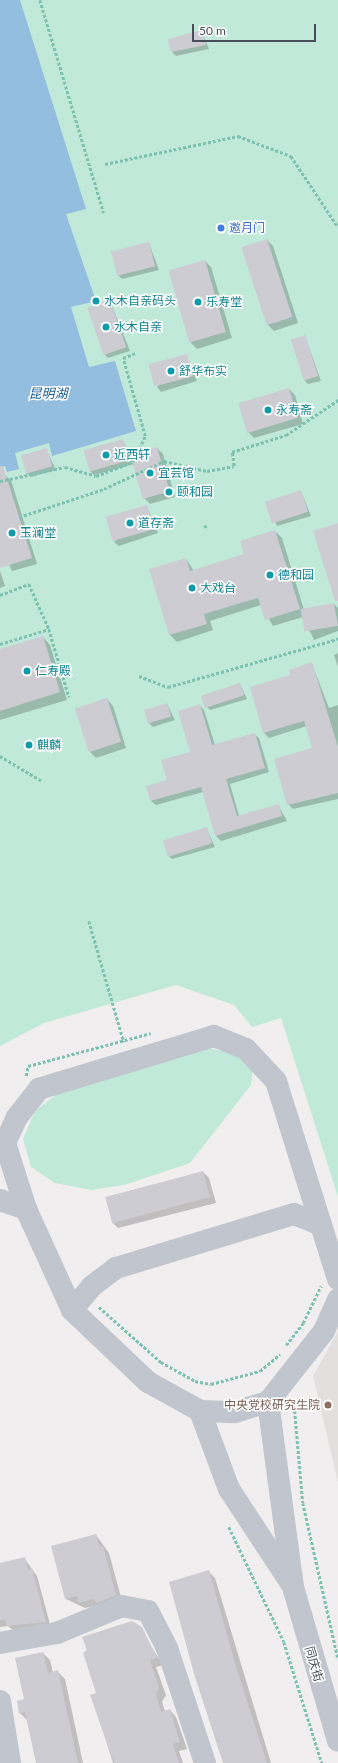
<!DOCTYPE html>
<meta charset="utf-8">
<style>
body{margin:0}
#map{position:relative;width:338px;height:1763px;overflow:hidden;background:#f0eeee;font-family:Lato,"Noto Sans SC",sans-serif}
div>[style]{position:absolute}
.education>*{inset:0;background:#e1e0df}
.green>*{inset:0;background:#c1e9da}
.water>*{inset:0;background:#93bee0}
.shadow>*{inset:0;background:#0003}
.building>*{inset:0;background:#ccccd2;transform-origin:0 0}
.path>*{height:2.5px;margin-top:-1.25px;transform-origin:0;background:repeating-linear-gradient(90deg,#7dc2b1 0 3px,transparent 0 5px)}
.minor>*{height:22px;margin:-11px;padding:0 11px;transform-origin:11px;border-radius:11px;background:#c0c5ce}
.dots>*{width:11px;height:11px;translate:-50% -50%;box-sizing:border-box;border:2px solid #fff;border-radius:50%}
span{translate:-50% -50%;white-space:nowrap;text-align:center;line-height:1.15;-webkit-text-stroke:3px #fff;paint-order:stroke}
.shop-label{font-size:12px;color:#366cbe}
.left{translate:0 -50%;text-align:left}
.culture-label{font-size:12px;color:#0d838f}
.education-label{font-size:12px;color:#785e54}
.right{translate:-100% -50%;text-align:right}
.street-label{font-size:12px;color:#484d59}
.water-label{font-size:13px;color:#1e6096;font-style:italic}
.scale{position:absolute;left:192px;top:24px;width:124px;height:18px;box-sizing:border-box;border:2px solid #484d59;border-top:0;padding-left:5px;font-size:12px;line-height:14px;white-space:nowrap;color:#484d59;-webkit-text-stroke:3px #fff;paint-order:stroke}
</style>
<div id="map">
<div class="education">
<div style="clip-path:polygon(338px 1331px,338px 1482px,313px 1376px)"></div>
</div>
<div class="green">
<div style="clip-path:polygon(0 0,338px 0,338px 1197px,281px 1018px,252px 1027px,234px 1005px,176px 985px,44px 1023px,0 1046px)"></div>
<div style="clip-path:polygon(209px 1048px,231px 1053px,253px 1068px,251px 1085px,190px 1163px,124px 1185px,91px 1190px,55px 1183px,31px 1167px,23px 1139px,35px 1111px,57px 1094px)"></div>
</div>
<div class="water">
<div style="clip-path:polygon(0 0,20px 0,86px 209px,66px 214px,96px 301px,71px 307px,89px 367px,115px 361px,136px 431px,52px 456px,49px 443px,15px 453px,19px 469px,7px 472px,5px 466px,0 468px)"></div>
</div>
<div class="shadow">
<div style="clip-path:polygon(202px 32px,209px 49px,176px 56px,172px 52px)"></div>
<div style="clip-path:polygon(267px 240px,273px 246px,298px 323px,274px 331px,268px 325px)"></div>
<div style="clip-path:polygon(149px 243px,159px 270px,122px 279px,118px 275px)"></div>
<div style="clip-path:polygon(205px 261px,211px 267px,232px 338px,197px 349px,191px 343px)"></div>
<div style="clip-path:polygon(110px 301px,130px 351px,108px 358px,104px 354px)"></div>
<div style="clip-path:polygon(305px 336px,321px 381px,308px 384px,304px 380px)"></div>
<div style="clip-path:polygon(186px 355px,197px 381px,161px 392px,157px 387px)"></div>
<div style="clip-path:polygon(289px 389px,295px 395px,303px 424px,254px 438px,248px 432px,240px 403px)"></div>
<div style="clip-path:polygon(123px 440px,130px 456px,157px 448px,163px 454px,175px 497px,150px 504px,144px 498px,134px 464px,94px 475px,90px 471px)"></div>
<div style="clip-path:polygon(46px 449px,56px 470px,31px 477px,26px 473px)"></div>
<div style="clip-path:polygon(5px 475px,11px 480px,37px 564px,12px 571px,0 545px,0 476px)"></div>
<div style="clip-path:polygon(301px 491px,311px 516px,277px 526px,267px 502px)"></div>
<div style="clip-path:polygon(147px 507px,158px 533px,119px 546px,114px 542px)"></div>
<div style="clip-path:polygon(275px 531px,282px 538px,305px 613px,334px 604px,338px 608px,338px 631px,314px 640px,303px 617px,273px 626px,261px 605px,210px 621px,213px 630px,177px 642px,170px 635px,150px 570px,186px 559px,194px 571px,245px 555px)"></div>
<div style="clip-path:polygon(0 571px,5px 586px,0 588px)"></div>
<div style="clip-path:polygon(43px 637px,50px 645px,67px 700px,0 720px,0 650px)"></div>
<div style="clip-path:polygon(338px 653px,338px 667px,334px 655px)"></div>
<div style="clip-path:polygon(312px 664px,329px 708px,338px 705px,338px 799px,293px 809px,288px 804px,314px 748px,307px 726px,269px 738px,264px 733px,292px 676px)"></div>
<div style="clip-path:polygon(240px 684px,247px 699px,210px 710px,206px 706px)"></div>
<div style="clip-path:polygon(107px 699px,113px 706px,126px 748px,96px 758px,90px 752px,77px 709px)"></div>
<div style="clip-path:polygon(167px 704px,175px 720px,153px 727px,149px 723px)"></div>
<div style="clip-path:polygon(200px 705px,204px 710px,215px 745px,254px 734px,259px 738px,269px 772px,230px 784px,239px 816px,278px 805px,287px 821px,221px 841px,216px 836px,203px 792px,156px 805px,151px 801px,191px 752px)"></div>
<div style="clip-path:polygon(207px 829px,215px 847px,172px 859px,168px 855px)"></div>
<div style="clip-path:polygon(203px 1172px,209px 1178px,216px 1203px,118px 1228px,112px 1222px,106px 1197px)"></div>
<div style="clip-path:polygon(96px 1535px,109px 1553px,122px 1601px,85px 1608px,66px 1599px)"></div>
<div style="clip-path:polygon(24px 1558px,37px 1576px,51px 1628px,14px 1631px,8px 1626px,0 1627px,0 1564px)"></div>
<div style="clip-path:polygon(209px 1572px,215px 1578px,271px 1763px,226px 1763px)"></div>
<div style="clip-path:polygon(136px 1623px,163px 1665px,156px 1667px,166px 1695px,162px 1702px,165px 1711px,170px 1710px,176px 1717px,187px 1749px,179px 1751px,183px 1763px,113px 1763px,92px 1696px,98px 1694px,84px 1638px)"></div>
<div style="clip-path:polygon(43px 1653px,50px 1660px,53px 1673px,58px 1672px,65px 1679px,83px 1763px,37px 1763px,27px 1720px,20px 1713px)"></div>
</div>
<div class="building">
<div style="clip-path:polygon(202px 30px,206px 45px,171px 52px,168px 39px)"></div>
<div style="left:267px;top:239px;width:82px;height:27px;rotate:72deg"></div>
<div style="left:149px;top:242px;width:25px;height:39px;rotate:76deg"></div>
<div style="left:205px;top:260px;width:75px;height:38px;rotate:74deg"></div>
<div style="left:110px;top:300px;width:50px;height:24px;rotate:71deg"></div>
<div style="left:305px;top:335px;width:43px;height:15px;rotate:72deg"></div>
<div style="left:187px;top:354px;width:23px;height:40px;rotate:75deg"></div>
<div style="left:289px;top:388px;width:31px;height:53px;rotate:73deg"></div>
<div style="left:123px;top:439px;width:22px;height:41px;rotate:74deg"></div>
<div style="left:157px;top:447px;width:46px;height:28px;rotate:74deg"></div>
<div style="left:47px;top:448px;width:19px;height:27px;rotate:74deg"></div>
<div style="clip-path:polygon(0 466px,3px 466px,32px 558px,0 568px)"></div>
<div style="left:301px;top:490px;width:23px;height:38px;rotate:72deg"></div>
<div style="left:147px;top:505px;width:25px;height:43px;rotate:74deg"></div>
<div style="clip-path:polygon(338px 523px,338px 601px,335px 601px,313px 531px)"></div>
<div style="clip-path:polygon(275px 530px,300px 609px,265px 620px,258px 598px,204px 614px,207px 624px,169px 635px,149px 569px,186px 558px,190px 571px,244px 554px,240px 541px)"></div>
<div style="left:334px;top:603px;width:23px;height:34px;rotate:80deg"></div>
<div style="clip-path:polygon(43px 636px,60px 692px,0 711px,0 649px)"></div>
<div style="clip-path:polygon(312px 662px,338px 747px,338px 793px,287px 805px,274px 759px,312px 748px,304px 721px,263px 733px,250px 687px,290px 675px,289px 670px)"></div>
<div style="left:240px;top:683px;width:13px;height:41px;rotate:72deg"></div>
<div style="left:107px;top:698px;width:46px;height:34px;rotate:72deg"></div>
<div style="left:167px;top:703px;width:14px;height:24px;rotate:73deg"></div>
<div style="clip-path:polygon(200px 704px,212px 745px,255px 733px,265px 768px,226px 779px,237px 816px,279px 804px,282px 816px,215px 836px,201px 787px,150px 801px,146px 786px,167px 780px,161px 760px,190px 752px,178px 711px)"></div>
<div style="left:207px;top:827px;width:17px;height:46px;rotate:73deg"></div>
<div style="left:203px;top:1171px;width:27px;height:101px;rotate:75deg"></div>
<div style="clip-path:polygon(96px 1534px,100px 1547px,103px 1546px,116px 1595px,96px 1603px,94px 1599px,78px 1603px,77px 1596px,65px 1599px,51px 1546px)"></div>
<div style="clip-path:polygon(25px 1557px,28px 1570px,32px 1569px,46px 1622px,7px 1626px,5px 1619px,0 1621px,0 1563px)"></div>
<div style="clip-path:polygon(209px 1570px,237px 1670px,267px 1763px,223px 1763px,195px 1677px,169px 1582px)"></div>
<div style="clip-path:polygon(132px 1621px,142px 1627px,157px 1658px,150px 1660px,159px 1688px,156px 1694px,161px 1712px,170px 1709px,180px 1742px,173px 1744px,179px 1763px,114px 1763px,90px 1695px,96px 1693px,83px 1653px,87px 1650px,82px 1637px)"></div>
<div style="clip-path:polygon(43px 1652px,48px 1673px,58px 1670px,78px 1763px,36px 1763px,25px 1712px,19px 1714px,17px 1701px,24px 1699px,15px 1658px)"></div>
</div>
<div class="path">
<div style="left:40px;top:0;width:222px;rotate:73.3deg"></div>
<div style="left:105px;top:164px;width:136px;rotate:-11.9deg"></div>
<div style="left:238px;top:136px;width:57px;rotate:20.7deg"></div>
<div style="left:291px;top:156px;width:85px;rotate:56.5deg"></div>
<div style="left:0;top:481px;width:66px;rotate:-12.2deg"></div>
<div style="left:65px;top:467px;width:32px;rotate:16deg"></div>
<div style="left:96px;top:476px;width:40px;rotate:-21deg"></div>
<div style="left:133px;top:462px;width:29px;rotate:-65deg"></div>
<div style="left:145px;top:436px;width:81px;rotate:-105.8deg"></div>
<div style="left:123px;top:358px;width:14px;rotate:-21deg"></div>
<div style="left:19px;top:517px;width:89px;rotate:-18.2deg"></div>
<div style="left:104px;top:489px;width:66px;rotate:-25deg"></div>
<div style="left:164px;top:461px;width:44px;rotate:13.1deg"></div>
<div style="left:207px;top:471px;width:27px;rotate:-10deg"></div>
<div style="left:234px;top:466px;width:14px;rotate:-98deg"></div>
<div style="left:232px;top:452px;width:57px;rotate:-17.5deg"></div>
<div style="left:286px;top:435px;width:63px;rotate:-33.9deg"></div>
<div style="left:205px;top:525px;width:5px;rotate:68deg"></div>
<div style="left:0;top:595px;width:31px;rotate:-21deg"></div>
<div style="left:29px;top:584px;width:49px;rotate:66deg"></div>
<div style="left:0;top:644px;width:51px;rotate:-17deg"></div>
<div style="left:49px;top:629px;width:71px;rotate:73.6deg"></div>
<div style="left:139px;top:676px;width:31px;rotate:21deg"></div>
<div style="left:168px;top:687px;width:177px;rotate:-15.8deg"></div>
<div style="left:0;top:756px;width:49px;rotate:30.8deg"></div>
<div style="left:89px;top:921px;width:126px;rotate:73.9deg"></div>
<div style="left:26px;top:1076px;width:10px;rotate:-79deg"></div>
<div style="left:28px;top:1066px;width:127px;rotate:-15deg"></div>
<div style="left:99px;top:1307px;width:83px;rotate:41.6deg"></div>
<div style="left:161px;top:1362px;width:39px;rotate:29deg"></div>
<div style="left:195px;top:1381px;width:16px;rotate:11deg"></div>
<div style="left:211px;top:1384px;width:51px;rotate:-14.9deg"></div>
<div style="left:260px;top:1371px;width:26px;rotate:-40deg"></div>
<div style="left:286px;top:1345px;width:28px;rotate:-52deg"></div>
<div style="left:303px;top:1323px;width:41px;rotate:-64.1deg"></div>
<div style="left:294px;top:1401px;width:102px;rotate:85deg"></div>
<div style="left:303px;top:1503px;width:159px;rotate:77.3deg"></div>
<div style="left:229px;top:1527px;width:127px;rotate:64.4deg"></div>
<div style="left:284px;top:1642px;width:127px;rotate:72.6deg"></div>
</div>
<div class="minor">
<div style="left:0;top:1200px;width:28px;rotate:19deg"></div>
<div style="left:338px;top:1279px;width:207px;rotate:-107.4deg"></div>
<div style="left:276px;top:1081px;width:44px;rotate:-133.2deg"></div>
<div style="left:246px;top:1049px;width:35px;rotate:-158deg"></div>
<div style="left:214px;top:1036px;width:183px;rotate:163.2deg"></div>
<div style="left:39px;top:1089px;width:36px;rotate:128deg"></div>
<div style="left:17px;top:1117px;width:29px;rotate:115deg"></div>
<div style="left:5px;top:1143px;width:69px;rotate:72.3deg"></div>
<div style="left:26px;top:1209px;width:111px;rotate:65.5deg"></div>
<div style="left:72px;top:1310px;width:105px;rotate:43.5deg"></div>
<div style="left:148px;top:1382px;width:60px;rotate:29.1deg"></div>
<div style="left:200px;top:1411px;width:35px;rotate:2deg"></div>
<div style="left:235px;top:1412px;width:34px;rotate:-17deg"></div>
<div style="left:268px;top:1402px;width:90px;rotate:-51.7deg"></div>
<div style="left:324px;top:1331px;width:35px;rotate:-66deg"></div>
<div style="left:72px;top:1310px;width:31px;rotate:-50deg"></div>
<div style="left:92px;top:1286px;width:30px;rotate:-37deg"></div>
<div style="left:116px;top:1268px;width:186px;rotate:-16.9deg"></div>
<div style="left:294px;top:1214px;width:29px;rotate:22deg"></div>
<div style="left:268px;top:1402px;width:187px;rotate:82.3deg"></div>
<div style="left:293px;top:1587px;width:160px;rotate:73.7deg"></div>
<div style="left:200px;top:1411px;width:83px;rotate:69.6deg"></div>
<div style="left:229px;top:1489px;width:111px;rotate:56.7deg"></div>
<div style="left:0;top:1643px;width:58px;rotate:-10deg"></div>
<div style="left:57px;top:1633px;width:70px;rotate:-22.6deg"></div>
<div style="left:122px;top:1606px;width:26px;rotate:11deg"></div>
<div style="left:148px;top:1611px;width:42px;rotate:62.8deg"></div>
<div style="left:167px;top:1648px;width:121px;rotate:71.7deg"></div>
<div style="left:0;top:1701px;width:63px;rotate:80.8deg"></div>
</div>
<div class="dots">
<div style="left:221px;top:228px;background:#3f7fe0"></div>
<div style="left:96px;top:301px;background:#0f9aa8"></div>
<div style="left:198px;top:302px;background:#0f9aa8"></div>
<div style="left:106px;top:327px;background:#0f9aa8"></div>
<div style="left:171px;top:371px;background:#0f9aa8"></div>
<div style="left:268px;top:410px;background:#0f9aa8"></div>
<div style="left:106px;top:455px;background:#0f9aa8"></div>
<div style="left:150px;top:473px;background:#0f9aa8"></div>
<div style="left:169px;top:492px;background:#0f9aa8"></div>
<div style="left:130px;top:523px;background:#0f9aa8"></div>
<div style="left:12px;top:533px;background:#0f9aa8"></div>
<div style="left:270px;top:575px;background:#0f9aa8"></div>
<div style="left:192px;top:588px;background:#0f9aa8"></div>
<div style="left:27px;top:671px;background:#0f9aa8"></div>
<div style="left:29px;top:745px;background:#0f9aa8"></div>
<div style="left:328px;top:1405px;background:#8d6e63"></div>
</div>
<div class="shop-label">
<span class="left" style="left:229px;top:228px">邀月门</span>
</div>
<div class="culture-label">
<span class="left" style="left:104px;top:301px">水木自亲码头</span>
<span class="left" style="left:206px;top:302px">乐寿堂</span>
<span class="left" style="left:114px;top:327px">水木自亲</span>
<span class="left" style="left:179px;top:371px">舒华布实</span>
<span class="left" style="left:276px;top:410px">永寿斋</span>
<span class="left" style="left:114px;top:455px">近西轩</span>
<span class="left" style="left:158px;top:473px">宜芸馆</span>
<span class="left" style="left:177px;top:492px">颐和园</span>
<span class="left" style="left:138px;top:523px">道存斋</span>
<span class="left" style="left:20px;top:533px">玉澜堂</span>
<span class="left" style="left:278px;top:575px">德和园</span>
<span class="left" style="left:200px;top:588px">大戏台</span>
<span class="left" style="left:35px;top:671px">仁寿殿</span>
<span class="left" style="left:37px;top:745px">麒麟</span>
</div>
<div class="education-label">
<span class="right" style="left:320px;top:1405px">中央党校研究生院</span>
</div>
<div class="street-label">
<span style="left:314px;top:1664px;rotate:74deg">同庆街</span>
</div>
<div class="water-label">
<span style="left:48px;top:393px">昆明湖</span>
</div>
<div class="scale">50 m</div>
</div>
